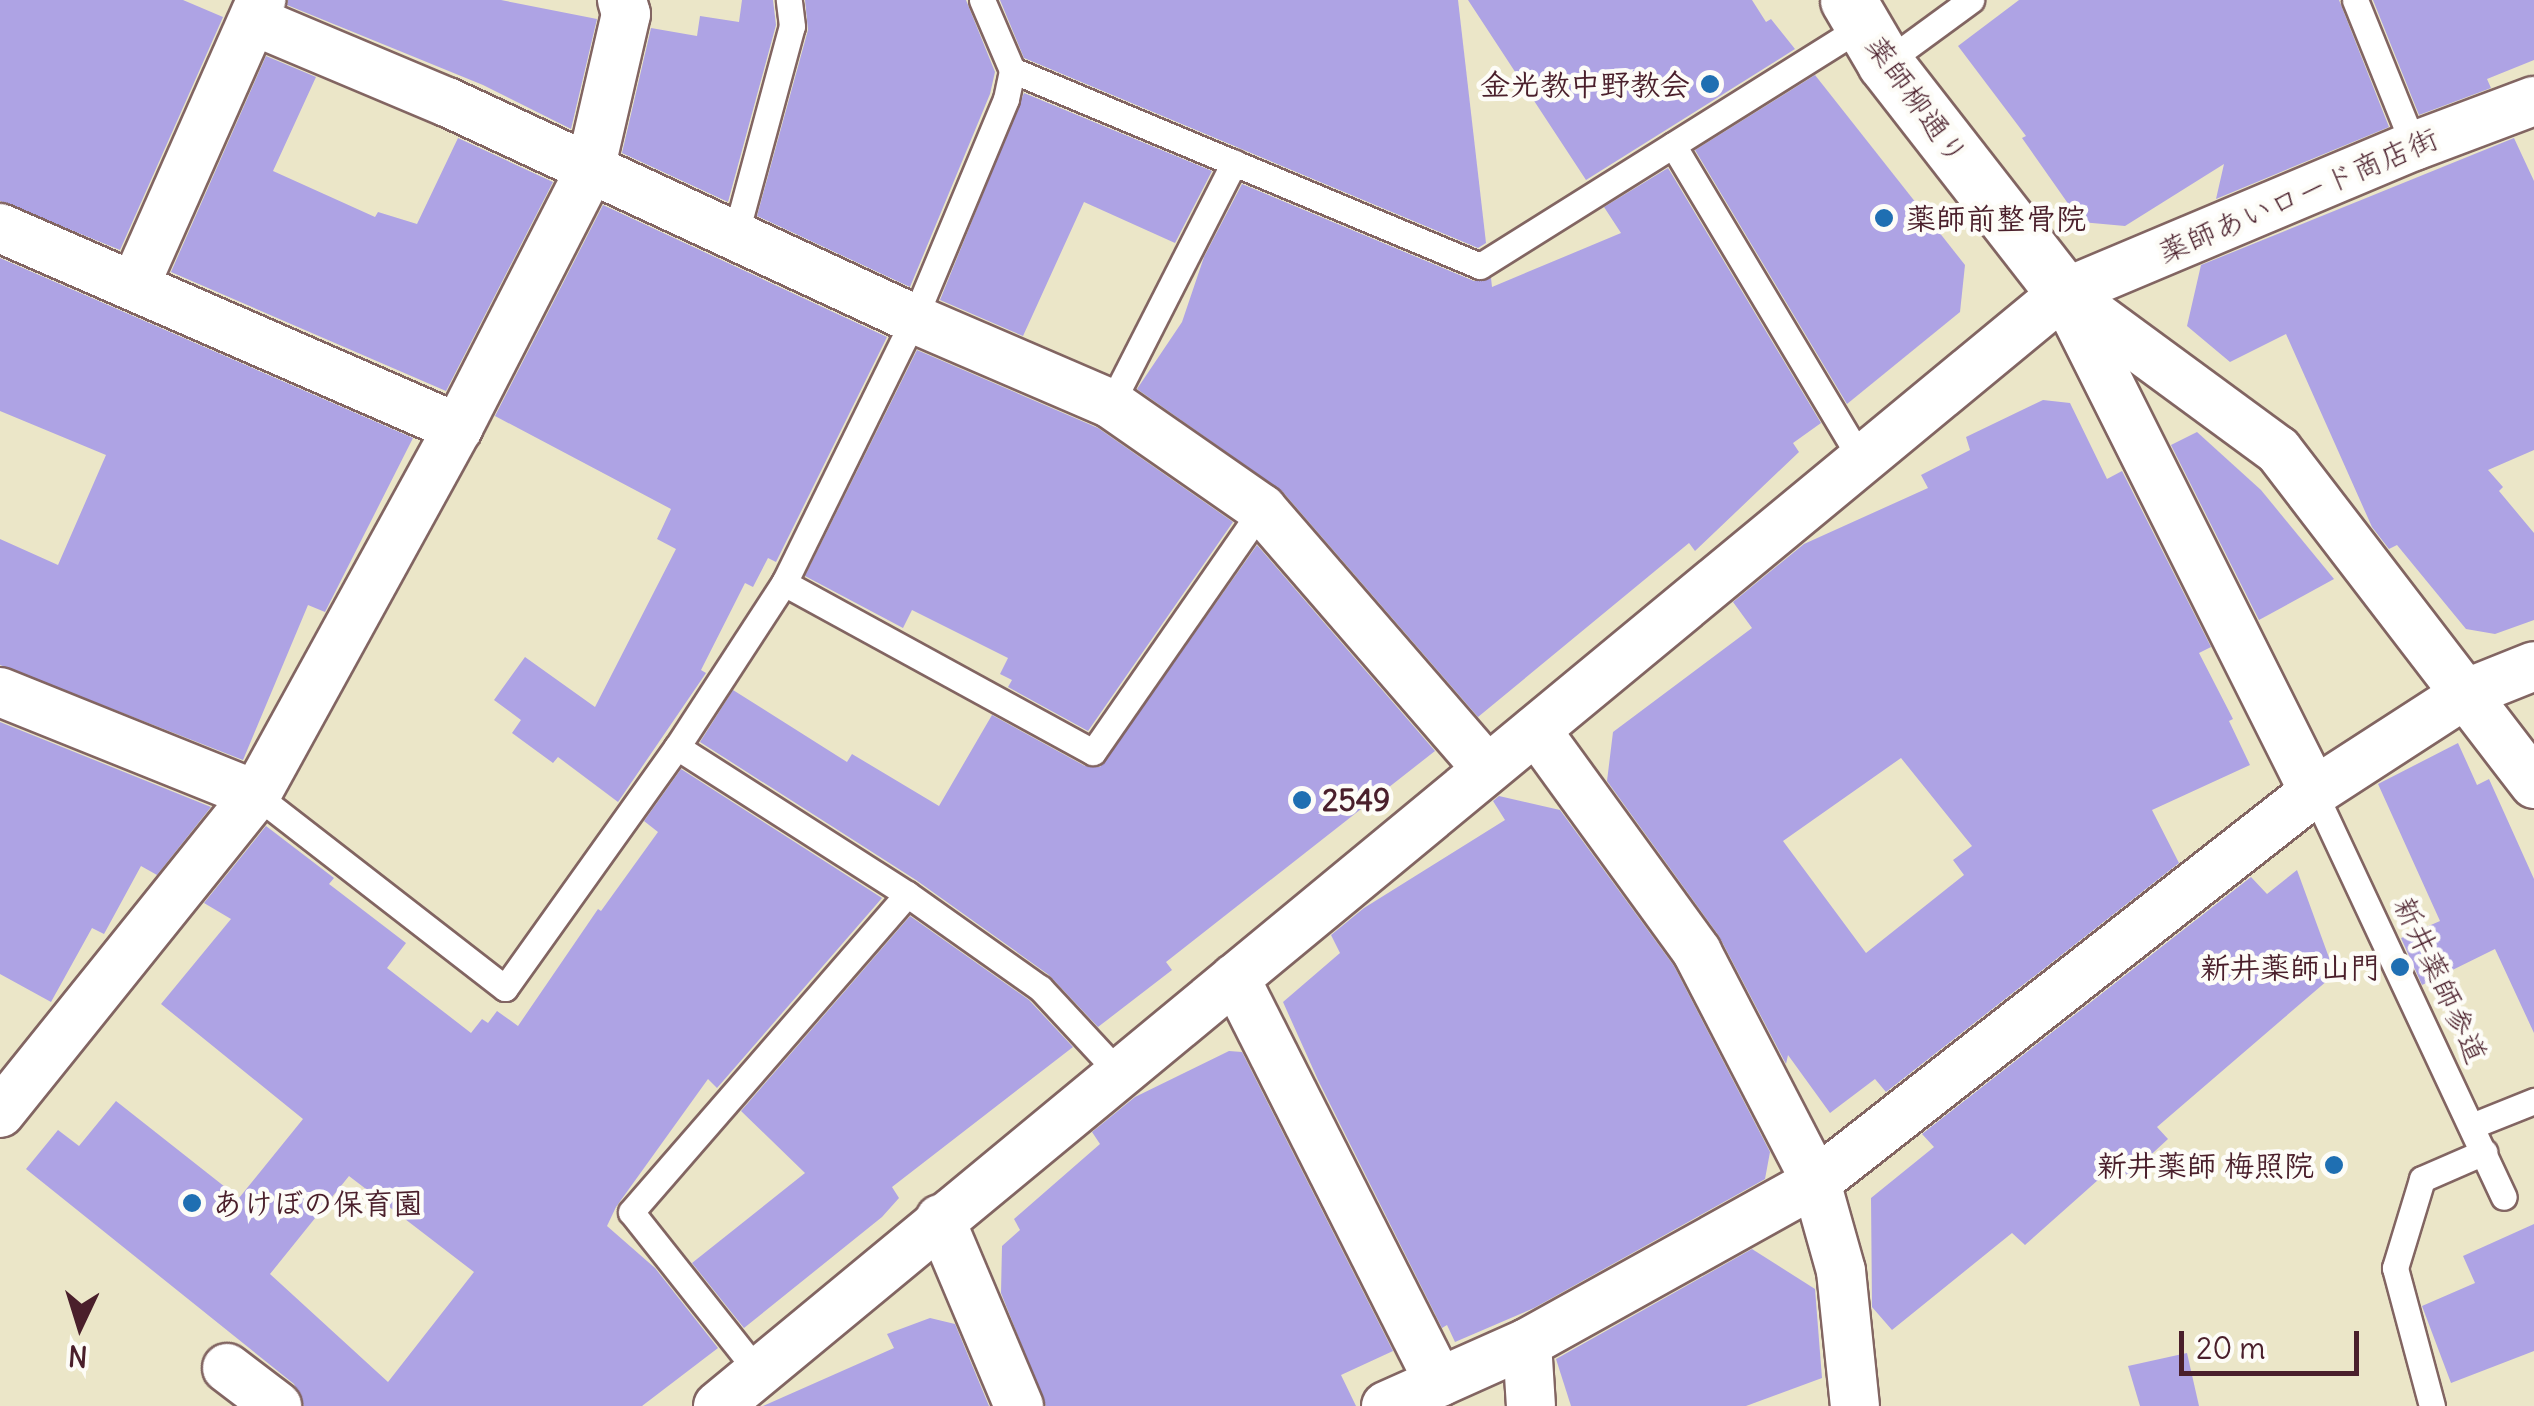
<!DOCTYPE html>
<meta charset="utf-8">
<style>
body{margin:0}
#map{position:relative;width:2534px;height:1406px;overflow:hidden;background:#ebe6c8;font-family:Delius,"Klee One",sans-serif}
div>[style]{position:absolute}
.building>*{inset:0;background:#aea3e4}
.roads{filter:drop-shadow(2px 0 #826562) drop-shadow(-2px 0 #826562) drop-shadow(0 2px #826562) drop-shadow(0 -2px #826562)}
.lane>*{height:25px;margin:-12.5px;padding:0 12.5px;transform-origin:12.5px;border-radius:12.5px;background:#fff}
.street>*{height:48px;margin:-24px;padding:0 24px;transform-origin:24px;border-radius:24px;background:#fff}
.secondary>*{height:55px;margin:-27.5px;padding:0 27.5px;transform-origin:27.5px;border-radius:27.5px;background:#fff}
.dots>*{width:28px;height:28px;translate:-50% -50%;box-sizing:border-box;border:5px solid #fdfcf7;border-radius:50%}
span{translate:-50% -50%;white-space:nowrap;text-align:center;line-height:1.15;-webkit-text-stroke:9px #fdfcf7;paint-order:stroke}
.poi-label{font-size:30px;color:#4a1f2b;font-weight:700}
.right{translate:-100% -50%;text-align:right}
.left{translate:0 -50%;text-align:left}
.street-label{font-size:30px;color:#4a1f2b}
.north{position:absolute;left:30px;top:1276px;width:100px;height:100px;-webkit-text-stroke:8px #fdfcf7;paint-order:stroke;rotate:184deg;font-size:28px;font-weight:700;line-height:40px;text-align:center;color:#4a1f2b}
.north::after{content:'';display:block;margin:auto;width:35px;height:45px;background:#4a1f2b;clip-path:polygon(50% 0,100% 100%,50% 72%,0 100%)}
.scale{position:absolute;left:2179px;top:1331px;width:180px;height:45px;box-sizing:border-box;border:5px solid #4a1f2b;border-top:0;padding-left:12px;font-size:30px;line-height:35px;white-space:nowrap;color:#4a1f2b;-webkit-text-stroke:8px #fdfcf7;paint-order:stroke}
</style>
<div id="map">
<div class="building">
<div style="clip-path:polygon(0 0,183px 0,223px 17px,120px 250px,0 201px)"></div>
<div style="clip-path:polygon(288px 0,501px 0,597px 19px,571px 129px,483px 85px,287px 5px)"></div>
<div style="clip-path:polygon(742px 0,773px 0,776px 25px,728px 202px,622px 153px,651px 28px,697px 36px,700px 16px,739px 22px)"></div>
<div style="clip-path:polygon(805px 0,966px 0,995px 72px,990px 94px,910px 287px,757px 216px,808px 30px)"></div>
<div style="clip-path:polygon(1000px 0,1458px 0,1486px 243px,1478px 248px,1024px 58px)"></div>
<div style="clip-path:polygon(1468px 0,1752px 0,1766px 22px,1771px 19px,1795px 49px,1586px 180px)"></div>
<div style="clip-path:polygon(2019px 0,2339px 0,2389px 127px,2216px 199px,2224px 164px,2125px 226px,2081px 222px,2022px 138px,2026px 136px,1958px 46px)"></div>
<div style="clip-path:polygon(2373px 0,2534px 0,2534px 60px,2487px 79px,2491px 88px,2419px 115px)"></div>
<div style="clip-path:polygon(266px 56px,316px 77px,273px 171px,375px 217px,378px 212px,417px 224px,458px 138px,553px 182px,446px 391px,171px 272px)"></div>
<div style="clip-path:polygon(1815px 75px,1965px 265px,1960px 312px,1847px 404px,1695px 150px)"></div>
<div style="clip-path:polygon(1024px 93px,1212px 171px,1175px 243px,1084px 202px,1023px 336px,940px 300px)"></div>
<div style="clip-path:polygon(2514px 138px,2534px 181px,2534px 450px,2488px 470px,2503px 487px,2499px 491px,2534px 533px,2534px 620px,2495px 634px,2466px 629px,2397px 545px,2389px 549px,2372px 527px,2286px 334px,2230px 362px,2187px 326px,2201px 265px)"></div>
<div style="clip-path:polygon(1668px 168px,1821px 423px,1793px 443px,1799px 452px,1695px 551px,1689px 543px,1478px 717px,1282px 491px,1137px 389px,1182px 322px,1204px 257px,1242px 184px,1474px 281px,1491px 278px,1492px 287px,1621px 233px,1604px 207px)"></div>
<div style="clip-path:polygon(603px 205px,887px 337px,776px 562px,768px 558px,753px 587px,745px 583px,701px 670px,706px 673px,618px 802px,558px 757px,553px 763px,512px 733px,521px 720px,494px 700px,525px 657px,595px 707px,676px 549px,657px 539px,671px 509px,495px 416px)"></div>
<div style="clip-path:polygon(0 258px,413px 438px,325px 612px,308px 605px,243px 760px,0 665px,0 539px,58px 565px,106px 455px,0 411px)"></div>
<div style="clip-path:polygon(917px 350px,1098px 428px,1233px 522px,1088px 731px,1008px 687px,1012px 680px,1000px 674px,1008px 658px,912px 610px,903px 628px,805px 576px)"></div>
<div style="clip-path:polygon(evenodd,2043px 400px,2070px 403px,2107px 479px,2122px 471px,2211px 647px,2199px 653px,2233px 719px,2229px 721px,2250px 765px,2152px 810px,2179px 863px,1886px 1092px,1875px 1079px,1830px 1113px,1788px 1055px,1786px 1064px,1719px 936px,1607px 781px,1613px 732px,1752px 628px,1733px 602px,1804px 544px,1928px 488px,1921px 475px,1970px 450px,1966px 437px,2043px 400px,1901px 758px,1972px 846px,1953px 860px,1964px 875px,1866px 953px,1783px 841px,1901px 758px)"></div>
<div style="clip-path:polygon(2197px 432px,2261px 490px,2334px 579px,2259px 620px,2171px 445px)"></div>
<div style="clip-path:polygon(1257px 545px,1435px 751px,1166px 962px,1172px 970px,1098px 1027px,1049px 975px,916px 880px,700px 742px,733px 690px,847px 762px,852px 754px,939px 806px,992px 715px,1085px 766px,1100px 767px)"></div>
<div style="clip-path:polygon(0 722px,211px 807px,157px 875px,141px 866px,104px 934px,92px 928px,51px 1002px,0 974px)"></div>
<div style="clip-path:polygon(2458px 743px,2477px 785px,2489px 779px,2534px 879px,2534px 1033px,2495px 949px,2422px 985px,2401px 938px,2440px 921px,2378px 784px)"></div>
<div style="clip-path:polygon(evenodd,681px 769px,882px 898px,717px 1088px,708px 1079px,616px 1207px,607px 1226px,655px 1268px,718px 1348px,642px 1406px,304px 1406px,294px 1384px,26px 1169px,58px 1130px,79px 1146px,116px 1101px,239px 1198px,303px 1119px,161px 1004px,231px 919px,204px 903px,266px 826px,334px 878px,329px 884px,406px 943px,387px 968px,471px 1033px,482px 1019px,488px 1023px,497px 1011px,518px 1026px,598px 909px,601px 911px,658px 832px,644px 821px,681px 769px,349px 1176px,474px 1272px,388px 1382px,270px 1274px,349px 1176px)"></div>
<div style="clip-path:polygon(1499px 796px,1560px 810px,1674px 966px,1770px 1152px,1765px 1179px,1534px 1308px,1455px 1342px,1447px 1325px,1442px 1328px,1318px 1080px,1283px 1002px,1340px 953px,1331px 935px,1364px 908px,1505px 820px,1493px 801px)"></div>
<div style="clip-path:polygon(2297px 870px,2335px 974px,2157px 1127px,2168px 1139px,2128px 1176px,2116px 1164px,2025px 1245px,2012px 1233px,1892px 1330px,1872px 1307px,1871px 1198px,1934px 1147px,1922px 1134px,2251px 877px,2267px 894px)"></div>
<div style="clip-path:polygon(910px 916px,1029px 1000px,1073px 1047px,892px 1187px,899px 1198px,882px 1217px,744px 1328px,692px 1263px,805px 1173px,741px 1111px)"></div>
<div style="clip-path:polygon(1229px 1051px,1242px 1052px,1393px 1351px,1341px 1375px,1356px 1406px,1046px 1406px,1001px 1293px,1002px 1246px,1020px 1230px,1014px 1219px,1100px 1144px,1092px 1132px,1135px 1097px)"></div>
<div style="clip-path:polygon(2534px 1224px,2534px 1351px,2451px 1383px,2422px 1306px,2475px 1283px,2463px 1256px)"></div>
<div style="clip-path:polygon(1752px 1249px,1815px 1289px,1822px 1378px,1746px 1406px,1571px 1406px,1556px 1359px)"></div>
<div style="clip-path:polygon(930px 1318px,955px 1324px,989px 1406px,763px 1406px,894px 1348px,887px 1334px)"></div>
<div style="clip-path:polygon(2187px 1353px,2199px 1406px,2140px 1406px,2128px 1366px)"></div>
</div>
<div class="roads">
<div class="lane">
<div style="left:2355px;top:0;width:157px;rotate:68deg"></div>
<div style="left:1885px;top:63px;width:107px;rotate:-36.2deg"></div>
<div style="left:1012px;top:70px;width:507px;rotate:22.72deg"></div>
<div style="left:1480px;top:266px;width:452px;rotate:-32.1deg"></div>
<div style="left:1673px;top:145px;width:364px;rotate:59.1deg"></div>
<div style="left:736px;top:233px;width:214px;rotate:-74.9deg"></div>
<div style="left:792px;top:26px;width:26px;rotate:-97deg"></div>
<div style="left:1111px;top:404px;width:271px;rotate:-63deg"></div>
<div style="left:784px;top:583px;width:352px;rotate:28.7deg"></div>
<div style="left:1093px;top:752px;width:296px;rotate:-55.2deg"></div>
<div style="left:677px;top:747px;width:273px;rotate:32.6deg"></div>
<div style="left:907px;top:894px;width:163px;rotate:35.3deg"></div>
<div style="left:1040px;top:988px;width:116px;rotate:47.1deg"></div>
<div style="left:2314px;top:792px;width:447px;rotate:64.9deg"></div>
<div style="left:256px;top:795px;width:315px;rotate:37.8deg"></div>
<div style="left:505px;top:988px;width:296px;rotate:-54.5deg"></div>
<div style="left:677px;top:747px;width:196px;rotate:-56.9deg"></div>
<div style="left:784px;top:583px;width:294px;rotate:-63.8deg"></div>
<div style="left:914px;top:319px;width:238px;rotate:-67.3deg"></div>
<div style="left:1006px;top:99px;width:30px;rotate:-78deg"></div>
<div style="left:1012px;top:70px;width:76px;rotate:-113.2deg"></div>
<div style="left:2474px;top:1125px;width:65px;rotate:-21.8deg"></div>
<div style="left:758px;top:1372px;width:204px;rotate:-128.4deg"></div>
<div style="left:631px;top:1212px;width:421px;rotate:-49deg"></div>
<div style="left:2432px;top:1406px;width:143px;rotate:-105deg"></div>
<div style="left:2395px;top:1268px;width:93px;rotate:-73.1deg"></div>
<div style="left:2422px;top:1179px;width:68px;rotate:-23.5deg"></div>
</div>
<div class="street">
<div style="left:254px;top:21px;width:209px;rotate:22.8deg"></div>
<div style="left:447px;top:102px;width:515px;rotate:24.92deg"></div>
<div style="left:914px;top:319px;width:215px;rotate:23.3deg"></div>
<div style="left:1111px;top:404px;width:184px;rotate:34.8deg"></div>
<div style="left:1262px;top:509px;width:344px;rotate:49.1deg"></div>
<div style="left:0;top:228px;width:500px;rotate:23.6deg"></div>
<div style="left:135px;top:285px;width:312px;rotate:-66.1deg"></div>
<div style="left:2064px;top:293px;width:265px;rotate:36.3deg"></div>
<div style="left:2278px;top:450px;width:421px;rotate:52.5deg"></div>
<div style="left:2068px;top:301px;width:549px;rotate:63.39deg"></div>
<div style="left:0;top:692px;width:276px;rotate:21.9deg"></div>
<div style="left:1536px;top:730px;width:274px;rotate:54deg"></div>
<div style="left:1697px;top:952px;width:259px;rotate:62.6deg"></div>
<div style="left:1816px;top:1182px;width:92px;rotate:74.3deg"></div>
<div style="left:1841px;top:1271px;width:136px;rotate:84.1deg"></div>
<div style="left:1235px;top:978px;width:453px;rotate:63.2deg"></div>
<div style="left:0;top:1113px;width:408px;rotate:-51.2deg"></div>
<div style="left:256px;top:795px;width:419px;rotate:-61.2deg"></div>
<div style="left:458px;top:428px;width:290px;rotate:-62.9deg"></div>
<div style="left:590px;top:170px;width:160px;rotate:-77deg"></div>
<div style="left:626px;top:14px;width:15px;rotate:-106deg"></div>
<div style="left:940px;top:1219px;width:203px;rotate:67.1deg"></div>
<div style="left:1527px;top:1343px;width:63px;rotate:86.4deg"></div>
<div style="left:227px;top:1368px;width:63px;rotate:37.2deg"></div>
<div style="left:718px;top:1406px;width:1747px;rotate:-39.59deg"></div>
<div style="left:2064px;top:293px;width:380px;rotate:-22.8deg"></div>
<div style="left:2414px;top:146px;width:128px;rotate:-20.6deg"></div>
<div style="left:1386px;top:1406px;width:154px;rotate:-24.1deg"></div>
<div style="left:1527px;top:1343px;width:331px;rotate:-29.1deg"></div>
<div style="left:1816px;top:1182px;width:633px;rotate:-38.07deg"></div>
<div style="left:2314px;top:792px;width:182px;rotate:-32.9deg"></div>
<div style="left:2467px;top:693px;width:72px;rotate:-21.9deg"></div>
</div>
<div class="secondary">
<div style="left:1848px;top:0;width:73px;rotate:59.6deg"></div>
<div style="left:1885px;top:63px;width:291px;rotate:52.1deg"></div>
</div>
</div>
<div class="dots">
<div style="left:1710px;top:84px;background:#1f6fb2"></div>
<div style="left:1884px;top:218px;background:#1f6fb2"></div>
<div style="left:1302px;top:800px;background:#1f6fb2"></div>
<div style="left:2400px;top:967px;background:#1f6fb2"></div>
<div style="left:2334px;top:1165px;background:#1f6fb2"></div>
<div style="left:192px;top:1203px;background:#1f6fb2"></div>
</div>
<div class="poi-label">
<span class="right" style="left:1690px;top:84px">金光教中野教会</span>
<span class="left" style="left:1906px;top:218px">薬師前整骨院</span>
<span class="left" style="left:1322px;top:800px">2549</span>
<span class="right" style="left:2380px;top:967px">新井薬師山門</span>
<span class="right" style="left:2314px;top:1165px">新井薬師 梅照院</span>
<span class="left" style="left:212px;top:1203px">あけぼの保育園</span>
</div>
<div class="street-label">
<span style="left:1917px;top:100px;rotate:54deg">薬師柳通り</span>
<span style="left:2298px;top:195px;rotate:-23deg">薬師あいロード商店街</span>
<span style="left:2441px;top:980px;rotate:65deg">新井薬師参道</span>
</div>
<div class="north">N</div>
<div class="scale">20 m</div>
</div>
